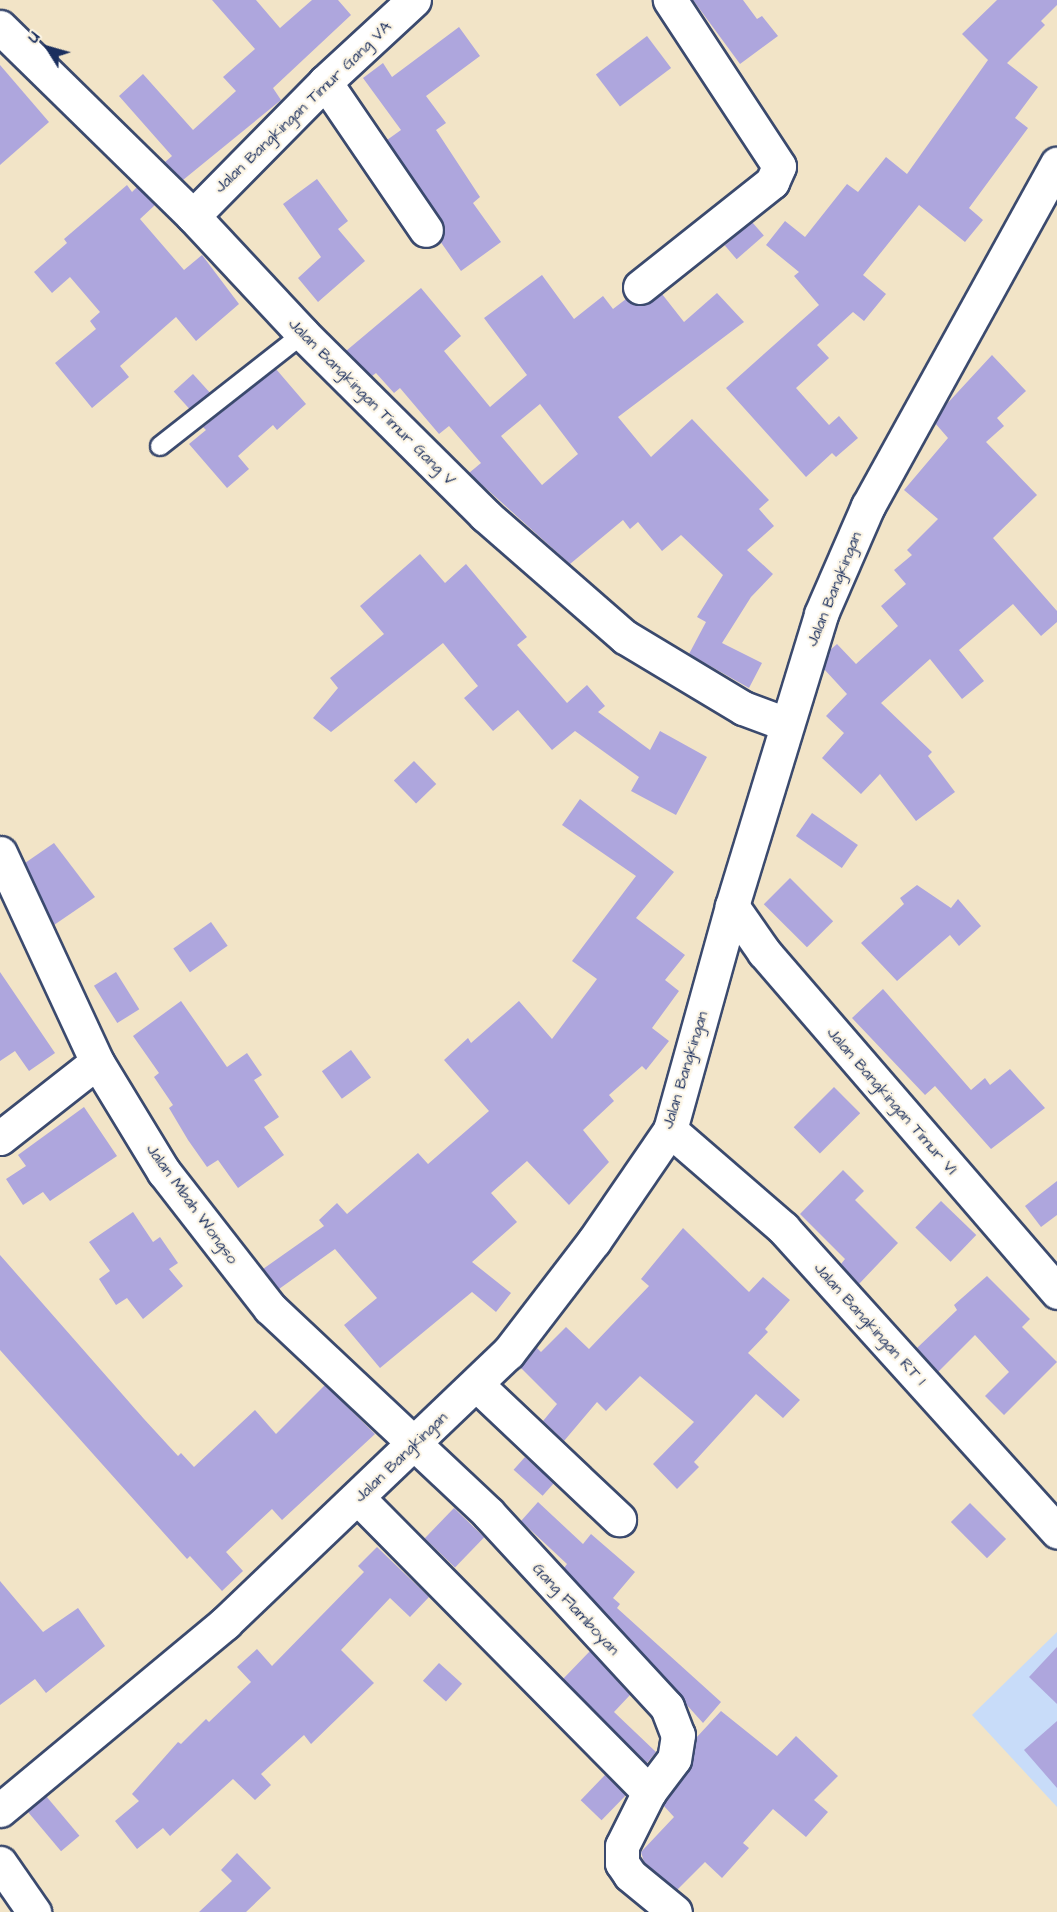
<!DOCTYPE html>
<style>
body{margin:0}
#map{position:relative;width:1057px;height:1912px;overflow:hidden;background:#f2e4c7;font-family:"Architects Daughter",sans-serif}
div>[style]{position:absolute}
.built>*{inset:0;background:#c8dcf9}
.building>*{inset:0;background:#aea6dd;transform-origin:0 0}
.roads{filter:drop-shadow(2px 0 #3b4a6e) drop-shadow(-2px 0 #3b4a6e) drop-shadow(0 2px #3b4a6e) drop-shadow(0 -2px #3b4a6e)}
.service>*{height:18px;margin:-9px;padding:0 9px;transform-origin:9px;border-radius:9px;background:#fff}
.minor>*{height:33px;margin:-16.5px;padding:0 16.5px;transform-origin:16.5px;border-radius:16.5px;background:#fff}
.tertiary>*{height:33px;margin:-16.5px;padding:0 16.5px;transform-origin:16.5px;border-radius:16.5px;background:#fff}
span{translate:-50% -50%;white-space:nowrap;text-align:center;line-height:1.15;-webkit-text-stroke:4.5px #fcf5e5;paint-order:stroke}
.street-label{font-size:16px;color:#1b2f5e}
.north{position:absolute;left:18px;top:18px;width:60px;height:60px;-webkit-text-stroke:4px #fcf5e5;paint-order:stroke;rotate:307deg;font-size:16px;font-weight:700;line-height:24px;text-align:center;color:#1b2f5e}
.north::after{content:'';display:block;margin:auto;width:21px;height:27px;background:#1b2f5e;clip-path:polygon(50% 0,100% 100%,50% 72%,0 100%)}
</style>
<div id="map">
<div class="built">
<div style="clip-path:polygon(1057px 1632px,1057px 1807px,972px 1715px)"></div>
</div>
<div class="building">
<div style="clip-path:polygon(212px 0,256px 0,280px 28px,312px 0,338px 0,351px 15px,273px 88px,281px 100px,183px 180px,165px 162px,172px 156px,119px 96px,143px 74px,193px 130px,236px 91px,223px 77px,255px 49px)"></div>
<div style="clip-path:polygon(693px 0,743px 0,757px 19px,762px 16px,778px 36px,740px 64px)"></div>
<div style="clip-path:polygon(997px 0,1057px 0,1057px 5px,1041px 21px,1045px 25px,1007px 63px,1038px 87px,1015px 118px,1028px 128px,969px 208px,983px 220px,965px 242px,919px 205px,863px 275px,886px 294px,864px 321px,853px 312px,817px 345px,829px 358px,796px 388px,829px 425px,839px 416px,858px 438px,836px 457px,832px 453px,806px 477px,726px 388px,819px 305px,794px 276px,799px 272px,766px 245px,785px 221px,805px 237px,847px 184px,858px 192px,886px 157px,907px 174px,988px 60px,962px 34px)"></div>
<div style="clip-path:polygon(459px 27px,480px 56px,426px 96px,446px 123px,436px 130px,480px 197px,473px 203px,501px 242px,461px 271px,440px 241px,445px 229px,441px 219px,387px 140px,401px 130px,363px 78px,383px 63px,392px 77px)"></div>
<div style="left:647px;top:36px;width:40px;height:64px;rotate:53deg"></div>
<div style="clip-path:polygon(0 65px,49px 122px,0 165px)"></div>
<div style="clip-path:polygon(317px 179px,348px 221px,338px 229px,365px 261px,318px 302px,298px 278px,321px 257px,283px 204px)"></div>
<div style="clip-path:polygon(127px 185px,132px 192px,137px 187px,155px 205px,140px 219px,184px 270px,202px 255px,239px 304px,196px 341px,176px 317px,120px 366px,129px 377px,92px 408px,55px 363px,96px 329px,90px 321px,100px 312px,70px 277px,52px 293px,34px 272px,67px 243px,64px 239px)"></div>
<div style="left:752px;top:222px;width:18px;height:36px;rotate:49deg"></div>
<div style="clip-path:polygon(evenodd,542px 275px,574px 319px,603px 296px,613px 309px,626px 299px,643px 305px,662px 294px,684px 322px,717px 293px,744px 322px,618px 417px,651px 457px,692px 419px,769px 500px,759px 509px,774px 526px,747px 550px,773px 574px,751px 597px,722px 643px,762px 663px,749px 688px,689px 654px,706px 622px,697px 617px,723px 575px,681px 535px,662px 551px,638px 522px,630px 529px,623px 520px,570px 564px,469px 473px,481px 463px,449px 426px,439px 434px,400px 388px,394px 393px,376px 373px,372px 376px,346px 351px,421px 288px,461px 336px,444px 351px,490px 407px,527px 375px,484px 318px,542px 275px,540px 404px,578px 454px,542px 485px,501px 436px,540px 404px)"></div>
<div style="clip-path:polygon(992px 355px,1026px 391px,997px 418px,1004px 426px,986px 442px,1037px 495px,993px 538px,1057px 611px,1057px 622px,1041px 636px,1013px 604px,959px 650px,984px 681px,962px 699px,930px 659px,881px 703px,932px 752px,928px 756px,955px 792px,916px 821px,880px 774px,861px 794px,822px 758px,844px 733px,826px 716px,847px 694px,824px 669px,829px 651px,837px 644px,856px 664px,898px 626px,881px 606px,906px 584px,894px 570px,912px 555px,907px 550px,938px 519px,904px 490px,948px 438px,935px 423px,944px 407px)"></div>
<div style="clip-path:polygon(276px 369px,306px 404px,277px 430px,273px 425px,238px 456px,249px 469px,227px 488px,189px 444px,206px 430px,203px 427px)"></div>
<div style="left:193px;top:374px;width:25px;height:26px;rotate:48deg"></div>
<div style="clip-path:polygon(420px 554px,445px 583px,466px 564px,527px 637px,517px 645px,567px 703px,587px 685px,605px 706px,598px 712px,650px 750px,660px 731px,707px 757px,676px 815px,631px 791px,639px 777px,575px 731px,552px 750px,518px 710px,493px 731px,464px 698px,478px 686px,443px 643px,331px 732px,313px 718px,338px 688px,330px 678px,384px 634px,360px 606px)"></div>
<div style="left:414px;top:761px;width:32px;height:28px;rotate:46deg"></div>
<div style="clip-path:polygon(580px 799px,674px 872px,636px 918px,685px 955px,665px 980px,679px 991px,652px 1028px,669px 1041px,646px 1070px,642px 1066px,609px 1095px,614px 1101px,583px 1130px,609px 1162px,569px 1205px,527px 1161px,491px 1193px,517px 1222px,472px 1262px,511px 1293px,496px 1312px,472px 1292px,380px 1368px,344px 1325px,377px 1298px,335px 1249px,279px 1289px,263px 1269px,324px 1226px,319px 1220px,337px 1203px,347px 1214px,418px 1153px,428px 1164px,489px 1111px,444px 1060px,468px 1038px,471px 1043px,519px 1001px,552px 1039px,597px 979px,572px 961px,636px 876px,562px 825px)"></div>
<div style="left:812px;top:813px;width:56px;height:28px;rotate:35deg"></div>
<div style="clip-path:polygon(54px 843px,95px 897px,54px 925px,25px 863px)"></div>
<div style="left:790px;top:878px;width:61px;height:37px;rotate:45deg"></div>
<div style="clip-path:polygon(917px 885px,951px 908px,958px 899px,981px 926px,959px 946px,950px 935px,897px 981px,861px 943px,904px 904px,900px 898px)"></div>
<div style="left:211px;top:922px;width:29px;height:46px;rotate:55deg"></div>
<div style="clip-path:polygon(0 972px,55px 1053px,29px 1071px,15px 1051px,0 1061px)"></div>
<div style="left:116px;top:972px;width:44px;height:26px;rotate:58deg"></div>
<div style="clip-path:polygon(883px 989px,971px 1090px,985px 1078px,990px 1085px,1010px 1069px,1045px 1108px,991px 1149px,935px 1086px,925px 1095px,852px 1018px)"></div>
<div style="clip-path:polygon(181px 1001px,227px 1067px,247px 1053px,262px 1075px,254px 1080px,279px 1117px,264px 1127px,284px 1155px,238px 1188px,218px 1160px,207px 1167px,188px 1140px,169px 1108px,173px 1105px,154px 1077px,159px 1073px,133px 1036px)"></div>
<div style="left:351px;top:1050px;width:34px;height:36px;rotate:54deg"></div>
<div style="left:834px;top:1087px;width:37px;height:57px;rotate:45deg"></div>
<div style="clip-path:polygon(84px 1107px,117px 1156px,50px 1201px,43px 1192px,23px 1205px,6px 1179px,26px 1166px,18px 1155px)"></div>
<div style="clip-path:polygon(843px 1170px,864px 1191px,855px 1200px,898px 1243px,859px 1284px,841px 1264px,845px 1259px,800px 1214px)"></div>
<div style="clip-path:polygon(1057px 1181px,1057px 1215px,1041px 1227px,1025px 1206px)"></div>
<div style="left:941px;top:1201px;width:49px;height:37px;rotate:44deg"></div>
<div style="clip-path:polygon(133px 1212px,153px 1242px,160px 1237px,178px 1263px,169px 1269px,183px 1286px,143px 1319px,127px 1298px,116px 1305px,99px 1279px,110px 1271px,89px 1242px)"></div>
<div style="clip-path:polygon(683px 1228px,749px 1292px,763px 1277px,790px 1300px,765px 1329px,768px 1332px,748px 1353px,800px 1400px,783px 1418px,756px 1394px,694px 1462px,699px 1467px,677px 1489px,653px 1464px,694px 1422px,640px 1376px,606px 1411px,597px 1402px,564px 1441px,543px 1421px,557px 1404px,520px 1367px,536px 1347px,541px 1352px,566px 1327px,589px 1349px,649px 1286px,641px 1279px)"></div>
<div style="clip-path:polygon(0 1255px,144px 1419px,178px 1456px,181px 1453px,194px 1467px,255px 1410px,276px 1434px,325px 1385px,375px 1434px,282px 1520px,272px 1509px,226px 1552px,243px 1571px,222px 1591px,190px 1556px,187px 1559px,0 1350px)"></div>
<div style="clip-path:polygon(987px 1276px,1030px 1319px,1022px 1327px,1057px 1362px,1004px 1415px,985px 1396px,1009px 1372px,975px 1335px,938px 1372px,917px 1348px,957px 1310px,954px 1305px)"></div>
<div style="left:525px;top:1457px;width:39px;height:17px;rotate:42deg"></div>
<div style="clip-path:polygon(538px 1502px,583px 1544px,591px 1534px,635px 1572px,613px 1598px,620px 1604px,617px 1608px,721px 1702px,703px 1723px,564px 1568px,567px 1564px,521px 1521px)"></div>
<div style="left:970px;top:1503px;width:51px;height:27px;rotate:45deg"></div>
<div style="left:454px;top:1508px;width:42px;height:42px;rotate:44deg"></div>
<div style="clip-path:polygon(377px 1547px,429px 1597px,410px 1617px,390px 1598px,341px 1650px,374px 1683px,311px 1744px,304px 1735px,261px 1774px,271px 1785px,255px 1800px,233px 1779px,170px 1836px,163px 1828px,137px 1849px,115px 1821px,139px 1801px,132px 1794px,178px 1742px,181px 1744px,206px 1719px,209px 1722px,251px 1682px,237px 1667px,257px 1649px,272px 1666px,364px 1572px,358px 1566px)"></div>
<div style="clip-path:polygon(0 1581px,43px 1632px,78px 1608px,105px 1646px,46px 1693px,35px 1679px,0 1705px)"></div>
<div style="clip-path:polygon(1057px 1647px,1057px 1704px,1029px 1677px)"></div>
<div style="clip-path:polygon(590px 1651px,630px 1695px,614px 1712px,656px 1752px,647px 1763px,563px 1679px)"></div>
<div style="left:439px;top:1663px;width:31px;height:24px;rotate:42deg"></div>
<div style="clip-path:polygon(721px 1711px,777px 1756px,796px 1736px,838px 1776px,814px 1800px,828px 1812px,806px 1837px,773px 1809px,743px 1843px,749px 1848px,722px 1878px,705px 1862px,677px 1890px,644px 1862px,641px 1852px,674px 1817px,663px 1805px,689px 1770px,696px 1738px)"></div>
<div style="clip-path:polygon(1057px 1721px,1057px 1788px,1024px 1750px)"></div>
<div style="left:605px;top:1775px;width:29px;height:35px;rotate:44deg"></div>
<div style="left:46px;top:1796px;width:52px;height:24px;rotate:50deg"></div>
<div style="clip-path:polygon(237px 1853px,271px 1888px,246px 1912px,199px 1912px,232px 1881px,221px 1870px)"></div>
</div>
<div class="roads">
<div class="service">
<div style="left:160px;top:446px;width:182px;rotate:-38.1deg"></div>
</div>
<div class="minor">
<div style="left:0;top:27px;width:270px;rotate:44.4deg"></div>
<div style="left:193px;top:216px;width:161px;rotate:47deg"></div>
<div style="left:303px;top:334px;width:257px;rotate:44.8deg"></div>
<div style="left:485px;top:515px;width:186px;rotate:41.1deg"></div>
<div style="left:625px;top:637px;width:138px;rotate:31deg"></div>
<div style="left:743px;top:708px;width:46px;rotate:20.4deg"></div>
<div style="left:325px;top:82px;width:179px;rotate:55.7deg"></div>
<div style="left:193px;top:216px;width:188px;rotate:-45.4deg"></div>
<div style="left:325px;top:82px;width:121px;rotate:-42.7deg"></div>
<div style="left:640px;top:287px;width:169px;rotate:-38.5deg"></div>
<div style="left:772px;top:182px;width:17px;rotate:-66deg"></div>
<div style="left:779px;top:166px;width:199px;rotate:-123.3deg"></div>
<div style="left:0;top:853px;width:230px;rotate:65.1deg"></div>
<div style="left:97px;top:1062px;width:129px;rotate:58.7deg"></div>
<div style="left:164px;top:1172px;width:172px;rotate:52.1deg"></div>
<div style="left:270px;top:1308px;width:299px;rotate:43.2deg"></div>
<div style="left:488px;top:1513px;width:264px;rotate:47.3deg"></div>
<div style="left:667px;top:1707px;width:30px;rotate:69deg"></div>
<div style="left:678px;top:1735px;width:24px;rotate:99deg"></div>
<div style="left:674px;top:1759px;width:41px;rotate:127.1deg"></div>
<div style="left:649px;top:1792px;width:60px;rotate:116.6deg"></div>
<div style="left:622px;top:1846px;width:17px;rotate:90deg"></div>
<div style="left:622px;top:1863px;width:14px;rotate:56deg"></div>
<div style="left:630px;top:1875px;width:58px;rotate:39.4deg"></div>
<div style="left:732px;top:906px;width:56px;rotate:55.2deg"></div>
<div style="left:764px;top:952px;width:449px;rotate:49.2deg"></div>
<div style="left:670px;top:1130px;width:150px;rotate:40.9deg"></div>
<div style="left:783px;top:1228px;width:409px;rotate:47.9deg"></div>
<div style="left:0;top:1138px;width:123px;rotate:-38.1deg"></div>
<div style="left:476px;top:1384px;width:197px;rotate:43.4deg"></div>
<div style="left:358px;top:1498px;width:414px;rotate:45.3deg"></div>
<div style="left:0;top:1863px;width:60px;rotate:55.2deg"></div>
</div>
<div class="tertiary">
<div style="left:0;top:1810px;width:293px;rotate:-39.7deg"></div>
<div style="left:225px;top:1623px;width:391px;rotate:-43.7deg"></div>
<div style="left:508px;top:1353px;width:141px;rotate:-52.5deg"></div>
<div style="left:594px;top:1241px;width:135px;rotate:-55.6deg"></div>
<div style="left:670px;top:1130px;width:232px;rotate:-74.5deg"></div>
<div style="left:732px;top:906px;width:305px;rotate:-73deg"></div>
<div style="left:821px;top:614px;width:118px;rotate:-66.5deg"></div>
<div style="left:868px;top:506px;width:391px;rotate:-61.1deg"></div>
</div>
</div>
<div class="street-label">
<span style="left:303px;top:107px;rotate:-44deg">Jalan Bangkingan Timur Gang VA</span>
<span style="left:372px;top:402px;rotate:45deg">Jalan Bangkingan Timur Gang V</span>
<span style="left:834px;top:589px;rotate:-68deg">Jalan Bangkingan</span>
<span style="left:685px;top:1070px;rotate:-73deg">Jalan Bangkingan</span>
<span style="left:892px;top:1101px;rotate:49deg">Jalan Bangkingan Timur VI</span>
<span style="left:192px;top:1204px;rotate:54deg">Jalan Mbah Wongso</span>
<span style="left:870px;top:1324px;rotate:48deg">Jalan Bangkingan RT 1</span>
<span style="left:401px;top:1457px;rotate:-44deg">Jalan Bangkingan</span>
<span style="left:576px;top:1609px;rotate:47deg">Gang Flamboyan</span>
</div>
<div class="north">U</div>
</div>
